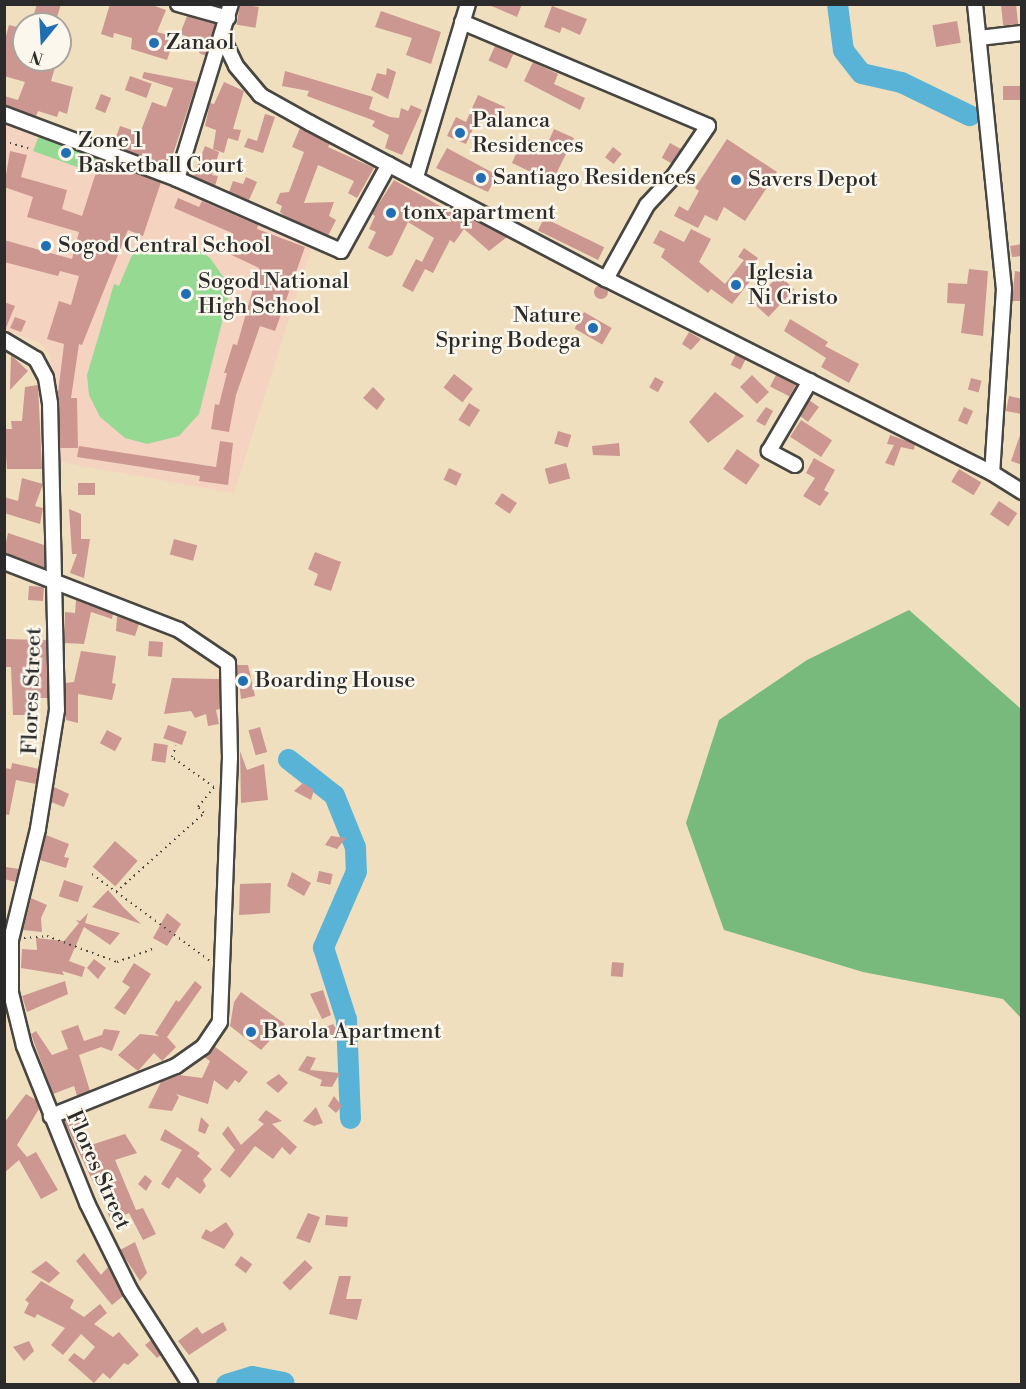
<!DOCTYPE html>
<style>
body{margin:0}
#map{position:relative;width:1026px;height:1389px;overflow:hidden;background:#efdfbe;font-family:"Libre Bodoni",serif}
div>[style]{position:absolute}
.built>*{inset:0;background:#f5d3c1}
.green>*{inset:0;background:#95d992;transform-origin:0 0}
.forest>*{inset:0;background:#78b97c}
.river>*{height:21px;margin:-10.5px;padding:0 10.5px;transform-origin:10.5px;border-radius:10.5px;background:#59b3d6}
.building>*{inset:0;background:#cc9791;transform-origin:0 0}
.round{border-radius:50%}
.path>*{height:2px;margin-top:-1px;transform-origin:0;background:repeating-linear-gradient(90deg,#484641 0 1.5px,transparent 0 6px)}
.roads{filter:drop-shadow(2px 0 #484641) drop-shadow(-2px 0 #484641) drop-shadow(0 2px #484641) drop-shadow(0 -2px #484641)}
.minor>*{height:14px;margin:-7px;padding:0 7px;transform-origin:7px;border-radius:7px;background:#fff}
.dots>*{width:16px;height:16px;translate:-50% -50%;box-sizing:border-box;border:3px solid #fbf7ec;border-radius:50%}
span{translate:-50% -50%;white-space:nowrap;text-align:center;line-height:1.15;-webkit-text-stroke:5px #fbf7ec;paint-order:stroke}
.poi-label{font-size:22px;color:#2b2b2b}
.left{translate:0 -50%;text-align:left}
.right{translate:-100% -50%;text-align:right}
.street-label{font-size:22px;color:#2b2b2b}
.frame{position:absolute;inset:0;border:6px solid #2b2b2b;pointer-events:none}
.north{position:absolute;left:12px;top:12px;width:60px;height:60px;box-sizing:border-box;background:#fbf7ec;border:2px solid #a8a59f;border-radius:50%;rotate:198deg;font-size:16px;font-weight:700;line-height:24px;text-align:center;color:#2b2b2b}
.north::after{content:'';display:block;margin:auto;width:21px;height:27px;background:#1f6fb2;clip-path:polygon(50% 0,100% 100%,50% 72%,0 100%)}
</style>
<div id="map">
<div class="built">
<div style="clip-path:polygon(4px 121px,313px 243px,234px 493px,60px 462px,50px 355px,40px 343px,5px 330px)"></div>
</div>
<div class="green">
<div style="left:39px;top:135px;width:62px;height:17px;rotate:20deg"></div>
<div style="clip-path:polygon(167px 239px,194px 247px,210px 258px,227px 282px,229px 294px,199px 414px,179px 436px,147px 444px,125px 438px,100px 417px,89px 395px,87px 375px,114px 284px,119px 286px,132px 255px)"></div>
</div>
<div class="forest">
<div style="clip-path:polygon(909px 610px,1021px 709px,1021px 1018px,1003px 999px,863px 972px,724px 930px,686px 823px,719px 720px,807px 660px)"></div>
</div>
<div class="river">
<div style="left:837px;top:4px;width:46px;rotate:82.6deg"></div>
<div style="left:843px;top:50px;width:29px;rotate:52deg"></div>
<div style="left:861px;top:73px;width:41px;rotate:12.7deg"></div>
<div style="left:901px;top:82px;width:76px;rotate:25.9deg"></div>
<div style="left:288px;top:759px;width:58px;rotate:38deg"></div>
<div style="left:334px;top:795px;width:56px;rotate:68deg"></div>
<div style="left:355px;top:847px;width:24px;rotate:88deg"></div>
<div style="left:356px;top:871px;width:83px;rotate:113.5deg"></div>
<div style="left:323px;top:947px;width:76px;rotate:72.3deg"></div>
<div style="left:346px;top:1019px;width:99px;rotate:87.7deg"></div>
<div style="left:226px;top:1384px;width:27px;rotate:-17deg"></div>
<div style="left:252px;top:1376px;width:32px;rotate:11deg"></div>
</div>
<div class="building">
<div style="clip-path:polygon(37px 4px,61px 4px,55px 24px,31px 24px)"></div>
<div style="clip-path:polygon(110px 4px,149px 4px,166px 10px,157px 32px,175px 37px,167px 60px,131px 49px,132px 38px,114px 33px,113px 38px,101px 34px)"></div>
<div style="left:240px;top:4px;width:19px;height:21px;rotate:9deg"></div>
<div style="clip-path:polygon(487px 4px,522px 4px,517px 17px)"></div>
<div style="left:1016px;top:4px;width:20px;height:15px;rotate:84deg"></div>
<div style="clip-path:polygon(552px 6px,587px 19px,580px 35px,562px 27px,560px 33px,544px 27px)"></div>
<div style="clip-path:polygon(381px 11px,441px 32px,431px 64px,406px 55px,412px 38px,375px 27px)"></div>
<div style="clip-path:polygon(187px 16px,215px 24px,206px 56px,199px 53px,202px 42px,180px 34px)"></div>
<div style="left:957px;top:21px;width:22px;height:25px;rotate:80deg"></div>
<div style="clip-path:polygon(9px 25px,21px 28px,16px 47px,20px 48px,18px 60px,57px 60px,51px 81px,73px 87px,67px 114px,59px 111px,57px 117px,38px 111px,36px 116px,4px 105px,4px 96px,18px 100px,25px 82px,4px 76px,4px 43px)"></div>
<div style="left:495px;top:46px;width:20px;height:16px;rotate:24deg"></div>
<div style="clip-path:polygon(533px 62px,558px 74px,554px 84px,585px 98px,580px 110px,524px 81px)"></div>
<div style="clip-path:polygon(387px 68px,396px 72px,388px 99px,371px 90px,377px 73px,386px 75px)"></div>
<div style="clip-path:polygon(285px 71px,373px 97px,369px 109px,390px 117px,399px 118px,401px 108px,408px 111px,411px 105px,422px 110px,402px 155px,385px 148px,389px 135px,372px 126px,375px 121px,307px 96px,309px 91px,282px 86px)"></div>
<div style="clip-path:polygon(144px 72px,197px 82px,169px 166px,113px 145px,120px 126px,138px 132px,142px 128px,152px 102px,166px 107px,173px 88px,142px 78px)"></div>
<div style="left:130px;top:76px;width:23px;height:15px;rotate:20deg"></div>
<div style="clip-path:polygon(224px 82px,244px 91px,233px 129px,241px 130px,238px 141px,228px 138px,224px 153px,213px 149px,216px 130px,205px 126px,210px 103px,214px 104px)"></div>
<div style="left:1003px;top:86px;width:19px;height:14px"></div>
<div style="left:101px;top:94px;width:11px;height:16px;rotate:22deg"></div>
<div style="clip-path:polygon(478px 95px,505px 107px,497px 126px,478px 118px,466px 144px,447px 136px,456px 117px,466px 122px)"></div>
<div style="clip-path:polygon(265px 114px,275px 117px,263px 153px,244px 147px,248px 138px,257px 141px)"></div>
<div style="clip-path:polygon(300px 128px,330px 144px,328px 147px,374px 168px,357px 198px,348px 193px,354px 181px,318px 165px,304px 203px,334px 202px,329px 216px,336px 220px,328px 236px,286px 217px,280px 212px,282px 206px,276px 203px,280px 193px,289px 192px,304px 152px,292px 147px)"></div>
<div style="clip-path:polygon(554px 129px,574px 138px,552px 182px,512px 163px,523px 137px,546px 147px)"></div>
<div style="clip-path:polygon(727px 139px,777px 172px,745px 221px,724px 207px,717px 221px,705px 215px,698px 228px,674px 216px,679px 206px,688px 211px,699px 191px,695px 188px)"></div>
<div style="left:670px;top:143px;width:13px;height:17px;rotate:29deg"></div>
<div style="clip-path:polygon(205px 146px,219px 152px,212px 175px,218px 176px,215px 186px,193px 176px)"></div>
<div style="left:613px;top:147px;width:11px;height:13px;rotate:38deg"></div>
<div style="clip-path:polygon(447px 148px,497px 175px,488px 192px,436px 168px)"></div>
<div style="clip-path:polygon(10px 151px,27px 155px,21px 177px,67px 190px,62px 209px,82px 216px,100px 160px,161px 182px,143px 236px,128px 230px,82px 345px,79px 344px,71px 398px,77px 398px,78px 448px,60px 448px,58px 393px,64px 344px,47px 339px,59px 301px,71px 305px,79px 276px,60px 271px,58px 276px,4px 262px,4px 240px,72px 259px,79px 232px,27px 217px,33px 197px,4px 187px)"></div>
<div style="clip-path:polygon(246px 177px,257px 182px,249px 200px,229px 192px,233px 181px,243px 184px)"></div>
<div style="clip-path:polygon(394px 180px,458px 216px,460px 212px,507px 237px,489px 251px,464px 229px,454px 243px,450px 240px,433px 273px,425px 269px,413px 292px,402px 286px,416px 259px,422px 262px,434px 238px,408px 222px,392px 255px,387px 257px,368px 248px,376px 232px,369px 229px,375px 216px,372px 214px)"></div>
<div style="clip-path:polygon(178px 198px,199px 207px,202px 201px,258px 225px,257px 229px,305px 247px,275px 331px,260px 326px,236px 395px,229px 432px,211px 429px,215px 404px,219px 405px,227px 373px,224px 373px,233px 344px,237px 345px,259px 268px,223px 251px,232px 233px,174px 208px)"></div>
<div style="left:544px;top:218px;width:67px;height:14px;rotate:26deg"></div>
<div style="clip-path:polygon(691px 229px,711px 239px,699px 262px,725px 284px,744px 260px,738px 257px,744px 248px,758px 258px,748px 272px,754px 276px,732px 304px,711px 289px,708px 293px,661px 257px,665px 249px,653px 243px,660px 230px,684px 242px)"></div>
<div style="clip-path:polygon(1022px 244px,1022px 256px,1012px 257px,1010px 246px)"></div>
<div style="clip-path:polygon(969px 269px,988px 271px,983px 336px,961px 333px,965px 304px,947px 303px,948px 283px,967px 284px)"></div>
<div style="clip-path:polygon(1015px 271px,1022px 272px,1022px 301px,1012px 301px)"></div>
<div style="left:779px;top:275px;width:21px;height:38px;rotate:43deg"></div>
<div class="round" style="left:594px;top:285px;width:14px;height:14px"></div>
<div style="clip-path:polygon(4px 302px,15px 306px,5px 330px,4px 330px)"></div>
<div style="left:584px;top:312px;width:32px;height:19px;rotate:30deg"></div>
<div style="clip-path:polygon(15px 317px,26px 321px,21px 332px,10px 328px)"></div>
<div style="clip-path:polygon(790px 319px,828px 342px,825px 346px,859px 364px,849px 383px,821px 367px,826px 358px,784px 331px)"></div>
<div style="clip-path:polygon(689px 332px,701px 339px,691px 350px,682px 344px)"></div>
<div style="left:736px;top:354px;width:11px;height:12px;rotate:27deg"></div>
<div style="clip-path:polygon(11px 355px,28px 371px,10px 390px)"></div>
<div style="left:454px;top:374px;width:24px;height:17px;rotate:38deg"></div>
<div style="left:752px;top:375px;width:24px;height:17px;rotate:45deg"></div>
<div style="left:776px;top:375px;width:22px;height:13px;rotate:27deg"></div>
<div style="left:655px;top:377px;width:10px;height:12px;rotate:29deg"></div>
<div style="left:971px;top:378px;width:11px;height:12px;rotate:15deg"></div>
<div style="clip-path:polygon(38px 385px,42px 469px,7px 469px,4px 429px,12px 429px,11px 421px,22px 421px,25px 387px)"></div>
<div style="clip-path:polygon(373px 387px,385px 399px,377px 410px,363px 398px)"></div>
<div style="clip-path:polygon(715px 392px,744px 416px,708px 443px,689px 422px)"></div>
<div style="clip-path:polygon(1009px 396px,1022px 399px,1022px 414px,1006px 411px)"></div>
<div style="clip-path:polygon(809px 400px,819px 407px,808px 422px,800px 416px)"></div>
<div style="left:469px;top:403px;width:13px;height:20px;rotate:32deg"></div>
<div style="clip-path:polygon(766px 407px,773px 411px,765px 426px,756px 421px)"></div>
<div style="left:964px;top:407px;width:10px;height:15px;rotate:24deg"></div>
<div style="left:801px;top:420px;width:37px;height:20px;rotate:33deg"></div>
<div style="left:558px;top:431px;width:14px;height:13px;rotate:17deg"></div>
<div style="clip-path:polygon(890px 435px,915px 444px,914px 450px,901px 447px,894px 466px,885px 463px,894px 445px,887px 444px)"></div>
<div style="clip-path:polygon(1020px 435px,1022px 435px,1022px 465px,1011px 461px)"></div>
<div style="clip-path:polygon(220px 441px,233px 443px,228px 485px,199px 481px,200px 476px,77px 457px,79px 446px,216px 467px)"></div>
<div style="clip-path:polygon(619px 443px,620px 456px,593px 455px,592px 446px)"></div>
<div style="left:737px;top:449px;width:28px;height:24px;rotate:35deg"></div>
<div style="clip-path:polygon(814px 458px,835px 470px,824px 490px,829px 493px,820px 506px,803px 496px,815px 478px,806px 473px)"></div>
<div style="left:566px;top:463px;width:16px;height:22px;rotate:75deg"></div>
<div style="left:449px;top:468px;width:14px;height:13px;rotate:25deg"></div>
<div style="left:959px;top:469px;width:26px;height:15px;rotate:31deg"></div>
<div style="clip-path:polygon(22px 478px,43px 484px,35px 506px,43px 508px,40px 524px,4px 513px,4px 497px,18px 501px)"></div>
<div style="left:78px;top:483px;width:17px;height:12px"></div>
<div style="left:502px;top:493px;width:18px;height:13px;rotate:34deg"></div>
<div style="left:999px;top:501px;width:22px;height:16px;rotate:34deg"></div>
<div style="clip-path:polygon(69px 509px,81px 514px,81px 539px,90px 539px,84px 578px,70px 573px,77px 554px,72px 554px)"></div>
<div style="clip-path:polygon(8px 533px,44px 545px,45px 568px,4px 552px)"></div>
<div style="left:174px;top:539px;width:24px;height:16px;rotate:15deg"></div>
<div style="clip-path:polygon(315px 552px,341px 562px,331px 591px,314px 585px,318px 574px,308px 569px)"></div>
<div style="left:29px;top:586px;width:15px;height:14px;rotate:4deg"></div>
<div style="clip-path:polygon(76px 600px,113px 614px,112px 619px,91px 612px,84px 644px,64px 643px,65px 612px,75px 613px)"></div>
<div style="clip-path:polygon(117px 616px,139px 624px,135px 636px,116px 631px)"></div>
<div style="clip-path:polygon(4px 639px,46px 640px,48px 698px,29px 698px,30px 715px,13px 715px,11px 667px,4px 667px)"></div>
<div style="left:149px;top:641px;width:14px;height:15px;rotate:4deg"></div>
<div style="clip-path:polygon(81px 651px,116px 656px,112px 683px,116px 684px,112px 700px,78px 694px,78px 723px,66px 720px,65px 683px,74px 682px)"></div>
<div style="clip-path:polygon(237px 665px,248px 665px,255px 696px,241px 699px)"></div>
<div style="clip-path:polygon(172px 678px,219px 679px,220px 709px,216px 710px,219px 724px,208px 726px,206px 714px,195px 718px,191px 711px,164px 714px)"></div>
<div style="left:168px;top:725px;width:20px;height:14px;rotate:20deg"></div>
<div style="left:260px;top:727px;width:26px;height:12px;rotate:74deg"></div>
<div style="left:107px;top:730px;width:17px;height:15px;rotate:28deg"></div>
<div style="left:154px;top:743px;width:14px;height:18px;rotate:8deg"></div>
<div style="clip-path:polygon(240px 751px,247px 770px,264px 764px,268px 800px,241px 803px)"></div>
<div style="clip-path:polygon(12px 763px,39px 769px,36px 784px,16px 780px,9px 815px,4px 814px,4px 768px,11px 769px)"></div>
<div style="clip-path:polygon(303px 783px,314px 790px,311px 800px,294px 791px)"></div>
<div style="clip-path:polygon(54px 787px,69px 794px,64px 807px,51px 802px)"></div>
<div style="clip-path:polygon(46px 835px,69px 844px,64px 857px,69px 858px,66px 868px,40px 860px)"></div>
<div style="clip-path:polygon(331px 836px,346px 838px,337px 849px,325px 845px)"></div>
<div style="left:115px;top:841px;width:30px;height:34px;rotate:41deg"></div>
<div style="clip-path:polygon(6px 867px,19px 869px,16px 882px,4px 879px)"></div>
<div style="left:319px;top:871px;width:14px;height:11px;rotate:12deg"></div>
<div style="clip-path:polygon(292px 872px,311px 883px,304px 896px,287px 886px)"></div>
<div style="left:64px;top:880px;width:20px;height:17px;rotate:18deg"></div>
<div style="clip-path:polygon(271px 883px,270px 913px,239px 915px,240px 884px)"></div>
<div style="clip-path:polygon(108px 890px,124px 908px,141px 924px,92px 907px)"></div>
<div style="clip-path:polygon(31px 898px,47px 905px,41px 918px,42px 932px,23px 930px)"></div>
<div style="clip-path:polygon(88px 913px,85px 923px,120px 933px,110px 945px,84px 927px,69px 961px,85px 967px,82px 977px,62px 971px,64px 975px,21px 968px,22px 949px,37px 950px,36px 938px,64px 941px,79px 923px,76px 920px,80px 921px)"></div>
<div style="clip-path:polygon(167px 913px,181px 924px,167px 946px,153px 938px)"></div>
<div style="clip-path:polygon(94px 959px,106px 968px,98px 979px,87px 968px)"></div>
<div style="left:612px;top:962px;width:12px;height:14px;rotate:5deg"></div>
<div style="clip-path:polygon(134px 963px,151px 974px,125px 1015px,114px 1008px,130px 987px,122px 982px)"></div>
<div style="clip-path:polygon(65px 981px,68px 994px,27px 1012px,22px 996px)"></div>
<div style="clip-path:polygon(195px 981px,202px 987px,167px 1037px,176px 1047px,162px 1061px,154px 1053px,138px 1071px,118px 1055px,140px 1034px,159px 1036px,155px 1033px,176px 1000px,179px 1002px)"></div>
<div style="clip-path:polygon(323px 990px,331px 1015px,322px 1019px,310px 994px)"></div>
<div style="clip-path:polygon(241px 992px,285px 1024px,261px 1050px,230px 1026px,234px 1002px)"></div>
<div style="clip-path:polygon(333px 1024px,339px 1033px,327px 1039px,321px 1029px)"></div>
<div style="clip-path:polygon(78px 1025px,84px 1041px,102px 1035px,104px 1029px,120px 1031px,112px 1051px,101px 1047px,79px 1055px,90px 1091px,77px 1096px,74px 1086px,53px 1094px,31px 1034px,36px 1031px,52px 1055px,68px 1049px,61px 1031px)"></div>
<div style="clip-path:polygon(214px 1046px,248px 1072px,239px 1083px,235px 1080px,227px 1090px,214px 1080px,208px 1104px,176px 1094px,179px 1097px,172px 1111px,148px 1108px,161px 1082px,179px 1075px,202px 1078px,210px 1061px,204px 1057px)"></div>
<div style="clip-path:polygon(307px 1056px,316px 1058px,310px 1070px,340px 1073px,332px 1087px,320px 1086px,322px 1080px,298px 1070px)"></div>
<div style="clip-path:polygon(279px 1074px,288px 1083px,278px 1093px,266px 1083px)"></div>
<div style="clip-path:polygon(26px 1094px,36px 1100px,39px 1109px,17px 1145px,27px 1157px,36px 1152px,58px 1190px,41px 1199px,19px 1160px,4px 1173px,4px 1123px)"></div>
<div style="clip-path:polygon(334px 1096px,342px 1106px,336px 1113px,328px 1106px)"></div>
<div style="clip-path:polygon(316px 1107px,323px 1123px,314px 1126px,303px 1121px)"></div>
<div style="clip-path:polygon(266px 1110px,282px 1121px,272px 1124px,297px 1147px,290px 1155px,282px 1147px,273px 1159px,255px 1146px,230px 1178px,220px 1170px,235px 1150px,222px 1134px,228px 1126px,241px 1145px,264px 1124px,258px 1120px)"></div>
<div style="clip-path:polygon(78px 1115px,91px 1145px,125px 1134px,137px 1153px,115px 1160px,136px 1210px,143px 1208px,156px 1234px,143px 1240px,129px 1213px,111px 1221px,105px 1206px,116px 1201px,107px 1180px,95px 1186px,64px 1121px)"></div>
<div style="clip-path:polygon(201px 1117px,209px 1125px,205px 1134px,198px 1131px)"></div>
<div style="clip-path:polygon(165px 1129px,200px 1153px,197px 1156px,212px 1169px,203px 1180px,206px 1186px,200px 1194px,177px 1177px,169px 1189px,161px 1184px,182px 1150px,160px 1140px)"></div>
<div style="clip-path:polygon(145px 1175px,152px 1181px,146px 1191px,138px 1184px)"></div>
<div style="clip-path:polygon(308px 1213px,320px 1217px,310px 1243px,296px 1238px)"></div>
<div style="left:326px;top:1215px;width:22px;height:10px;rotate:5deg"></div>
<div style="clip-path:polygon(226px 1222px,234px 1234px,224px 1249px,201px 1238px,206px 1229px,211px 1232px)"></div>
<div style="clip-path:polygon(135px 1242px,147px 1273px,140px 1281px,120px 1250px)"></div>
<div style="clip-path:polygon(84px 1253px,101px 1275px,108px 1267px,123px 1296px,112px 1305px,76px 1261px)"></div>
<div style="left:241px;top:1256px;width:14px;height:11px;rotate:36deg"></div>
<div style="left:305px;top:1260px;width:11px;height:32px;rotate:45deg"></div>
<div style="clip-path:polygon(46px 1261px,60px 1273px,49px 1283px,31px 1272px)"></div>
<div style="clip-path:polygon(339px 1276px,351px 1276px,346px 1299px,362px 1299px,357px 1320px,329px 1314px)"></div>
<div style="clip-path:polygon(41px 1281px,74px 1300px,70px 1308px,84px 1317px,100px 1304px,107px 1313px,94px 1324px,113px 1337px,119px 1332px,139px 1355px,128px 1365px,124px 1363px,110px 1379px,103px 1373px,94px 1383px,68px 1360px,74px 1353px,84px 1360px,95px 1347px,81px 1334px,63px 1355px,51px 1345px,65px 1328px,37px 1314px,35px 1318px,24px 1313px,29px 1303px,25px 1300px)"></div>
<div style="clip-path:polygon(223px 1322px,227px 1330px,189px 1355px,178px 1341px,197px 1327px,202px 1334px)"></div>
<div style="clip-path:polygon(151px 1340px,161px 1355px,157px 1358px,145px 1345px)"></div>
<div style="clip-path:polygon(29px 1341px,34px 1351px,24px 1361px,13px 1347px)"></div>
</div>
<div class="path">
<div style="left:4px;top:141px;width:27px;rotate:17deg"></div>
<div style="left:92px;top:874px;width:147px;rotate:36.4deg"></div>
<div style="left:116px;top:892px;width:118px;rotate:-41.9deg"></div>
<div style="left:204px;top:813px;width:8px;rotate:-135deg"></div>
<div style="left:198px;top:807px;width:26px;rotate:-51deg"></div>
<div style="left:214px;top:787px;width:52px;rotate:-144.5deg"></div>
<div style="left:172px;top:757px;width:12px;rotate:-70deg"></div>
<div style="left:24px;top:938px;width:23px;rotate:-5deg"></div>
<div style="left:47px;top:936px;width:75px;rotate:20.4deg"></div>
<div style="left:117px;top:962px;width:40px;rotate:-20.2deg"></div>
</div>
<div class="roads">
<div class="minor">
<div style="left:178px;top:4px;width:52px;rotate:15.6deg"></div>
<div style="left:975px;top:4px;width:286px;rotate:84.2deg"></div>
<div style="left:1004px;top:289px;width:184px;rotate:93.7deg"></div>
<div style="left:462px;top:22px;width:267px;rotate:22.9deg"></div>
<div style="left:708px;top:126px;width:60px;rotate:124.2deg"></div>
<div style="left:674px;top:176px;width:40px;rotate:133deg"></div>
<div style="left:647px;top:205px;width:85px;rotate:119deg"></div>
<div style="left:979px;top:38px;width:43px;rotate:-6.6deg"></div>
<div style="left:223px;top:39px;width:30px;rotate:64deg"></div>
<div style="left:236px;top:66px;width:38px;rotate:50deg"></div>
<div style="left:260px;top:95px;width:57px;rotate:29.2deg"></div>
<div style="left:310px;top:123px;width:335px;rotate:27.8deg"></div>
<div style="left:606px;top:279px;width:432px;rotate:26.7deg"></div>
<div style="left:992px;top:473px;width:36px;rotate:32deg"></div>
<div style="left:4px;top:114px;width:185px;rotate:20.6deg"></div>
<div style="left:177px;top:179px;width:179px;rotate:23.7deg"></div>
<div style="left:341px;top:251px;width:99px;rotate:-61.1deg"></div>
<div style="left:416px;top:177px;width:181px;rotate:-73.3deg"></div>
<div style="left:177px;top:179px;width:183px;rotate:-72.9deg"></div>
<div style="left:4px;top:340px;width:37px;rotate:31deg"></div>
<div style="left:36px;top:359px;width:21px;rotate:62deg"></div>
<div style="left:46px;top:378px;width:25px;rotate:81deg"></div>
<div style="left:50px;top:403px;width:307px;rotate:88.7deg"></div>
<div style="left:57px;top:710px;width:121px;rotate:99.1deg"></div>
<div style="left:38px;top:829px;width:114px;rotate:103.7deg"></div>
<div style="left:11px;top:940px;width:53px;rotate:90deg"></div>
<div style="left:11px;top:993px;width:55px;rotate:76.2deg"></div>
<div style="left:24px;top:1046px;width:169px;rotate:68.1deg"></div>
<div style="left:87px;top:1203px;width:97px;rotate:63.7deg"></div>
<div style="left:130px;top:1290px;width:112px;rotate:57.4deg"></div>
<div style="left:795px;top:465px;width:30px;rotate:-152deg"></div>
<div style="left:769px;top:451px;width:81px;rotate:-59.6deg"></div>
<div style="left:4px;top:562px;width:188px;rotate:21.2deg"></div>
<div style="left:179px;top:630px;width:59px;rotate:34deg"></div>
<div style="left:228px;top:663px;width:94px;rotate:88.8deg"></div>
<div style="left:230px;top:757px;width:265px;rotate:92.2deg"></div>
<div style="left:220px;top:1022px;width:30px;rotate:124deg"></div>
<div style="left:203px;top:1047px;width:33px;rotate:145deg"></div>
<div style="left:176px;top:1066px;width:135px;rotate:158.2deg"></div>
</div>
</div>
<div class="dots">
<div style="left:154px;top:43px;background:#1f6fb2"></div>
<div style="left:460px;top:133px;background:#1f6fb2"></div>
<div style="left:66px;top:153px;background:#1f6fb2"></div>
<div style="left:481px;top:178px;background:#1f6fb2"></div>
<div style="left:736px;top:180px;background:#1f6fb2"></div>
<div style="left:391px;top:213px;background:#1f6fb2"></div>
<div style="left:46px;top:246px;background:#1f6fb2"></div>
<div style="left:736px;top:285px;background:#1f6fb2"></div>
<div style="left:186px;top:294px;background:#1f6fb2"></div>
<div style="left:593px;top:328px;background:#1f6fb2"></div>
<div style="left:243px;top:681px;background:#1f6fb2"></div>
<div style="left:251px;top:1032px;background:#1f6fb2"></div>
</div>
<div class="poi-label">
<span class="left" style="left:166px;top:43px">Zanaol</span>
<span class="left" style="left:472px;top:133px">Palanca<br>Residences</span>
<span class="left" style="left:78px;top:153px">Zone 1<br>Basketball Court</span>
<span class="left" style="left:493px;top:178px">Santiago Residences</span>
<span class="left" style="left:748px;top:180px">Savers Depot</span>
<span class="left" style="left:403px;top:213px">tonx apartment</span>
<span class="left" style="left:58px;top:246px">Sogod Central School</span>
<span class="left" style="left:748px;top:285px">Iglesia<br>Ni Cristo</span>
<span class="left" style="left:198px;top:294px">Sogod National<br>High School</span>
<span class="right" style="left:581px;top:328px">Nature<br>Spring Bodega</span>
<span class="left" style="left:255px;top:681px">Boarding House</span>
<span class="left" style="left:263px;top:1032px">Barola Apartment</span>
</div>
<div class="street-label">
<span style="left:32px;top:691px;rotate:-88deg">Flores Street</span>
<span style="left:98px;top:1170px;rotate:66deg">Flores Street</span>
</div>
<div class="frame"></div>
<div class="north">N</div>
</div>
